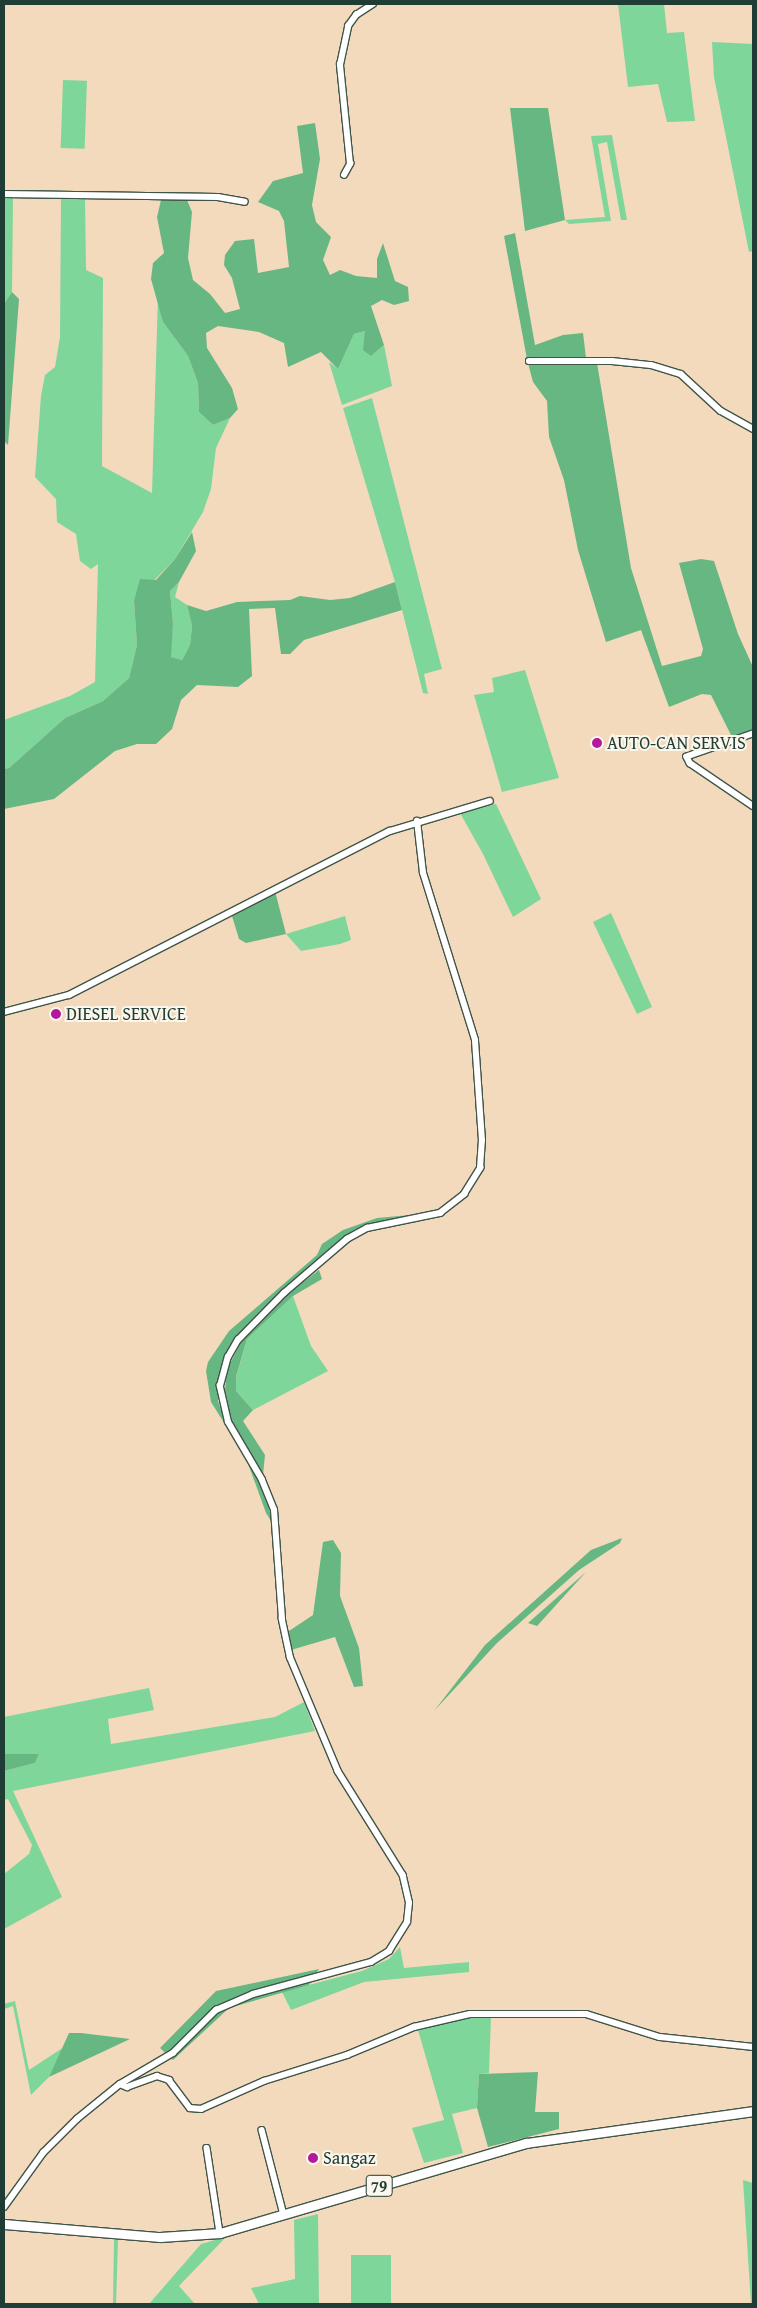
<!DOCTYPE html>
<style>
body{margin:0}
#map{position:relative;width:757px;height:2308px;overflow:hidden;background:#f3dabc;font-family:"Gentium Book Plus",serif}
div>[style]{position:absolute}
.green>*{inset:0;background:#7fd69b;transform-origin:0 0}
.forest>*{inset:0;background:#67b783}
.roads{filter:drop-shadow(1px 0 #3f5548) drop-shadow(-1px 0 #3f5548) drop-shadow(0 1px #3f5548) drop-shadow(0 -1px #3f5548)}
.street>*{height:5.5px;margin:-2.75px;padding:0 2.75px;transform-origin:2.75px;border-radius:2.75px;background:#fff}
.primary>*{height:9px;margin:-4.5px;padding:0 4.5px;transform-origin:4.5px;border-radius:4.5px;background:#fff}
.dots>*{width:14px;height:14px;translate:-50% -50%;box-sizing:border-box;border:2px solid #fbf7ec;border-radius:50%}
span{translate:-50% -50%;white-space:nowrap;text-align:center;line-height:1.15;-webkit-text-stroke:4px #fbf7ec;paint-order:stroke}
.shield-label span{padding:1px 4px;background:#fbf7ec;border:1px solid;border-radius:4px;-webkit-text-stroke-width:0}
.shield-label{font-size:16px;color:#1f3d34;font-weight:700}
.poi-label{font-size:18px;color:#1f3d34}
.left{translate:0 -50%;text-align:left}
.frame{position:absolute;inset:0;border:5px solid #1f3d34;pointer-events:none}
</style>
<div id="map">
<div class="green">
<div style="clip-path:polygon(618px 4px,664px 4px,667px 33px,684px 32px,695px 121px,667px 122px,658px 84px,628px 87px)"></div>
<div style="clip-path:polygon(712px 42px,753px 44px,753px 251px,749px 252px,714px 77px)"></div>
<div style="left:63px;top:80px;width:24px;height:68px;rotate:2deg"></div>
<div style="clip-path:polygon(612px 135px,627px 220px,621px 220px,607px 142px,598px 144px,611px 221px,569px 224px,565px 220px,605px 217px,591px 136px)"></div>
<div style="clip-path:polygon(4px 197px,13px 197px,12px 292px,4px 304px)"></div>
<div style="clip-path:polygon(61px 198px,85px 198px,86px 270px,103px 278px,102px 466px,152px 493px,158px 296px,163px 322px,188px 356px,198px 383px,199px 412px,213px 425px,230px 418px,216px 448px,211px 489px,203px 512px,175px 559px,134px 601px,137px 645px,129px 678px,103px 701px,65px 718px,9px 768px,4px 769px,4px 720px,70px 696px,95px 682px,98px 564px,91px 569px,80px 561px,76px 534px,57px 522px,56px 499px,35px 477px,41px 396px,45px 375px,55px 367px,60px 337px)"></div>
<div style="clip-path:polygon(365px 331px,371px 356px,384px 345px,392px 386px,342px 405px,329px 362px,338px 369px,354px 334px)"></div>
<div style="clip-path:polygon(372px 398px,442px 669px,424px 674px,428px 694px,423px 693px,395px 582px,343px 408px)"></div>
<div style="clip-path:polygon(179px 582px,175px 597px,187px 605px,192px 626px,190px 645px,182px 660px,170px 657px,173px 624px,170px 591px)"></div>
<div style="clip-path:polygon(525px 670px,559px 778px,502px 792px,474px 695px,494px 692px,492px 678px)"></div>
<div style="clip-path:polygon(496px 804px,541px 899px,513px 917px,483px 854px,460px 813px)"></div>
<div style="clip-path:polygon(611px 913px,652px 1007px,637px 1014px,593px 922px)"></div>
<div style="clip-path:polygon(345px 916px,351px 940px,340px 944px,301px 951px,286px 934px)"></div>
<div style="clip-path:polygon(293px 1296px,311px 1346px,328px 1371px,253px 1410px,236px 1391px,236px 1378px,247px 1339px)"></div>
<div style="clip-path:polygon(149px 1688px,154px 1710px,108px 1719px,111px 1744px,275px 1717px,304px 1702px,315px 1731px,13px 1791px,62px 1897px,4px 1929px,4px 1874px,29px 1854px,32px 1845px,8px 1799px,4px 1800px,4px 1771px,35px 1763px,39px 1754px,4px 1754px,4px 1717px)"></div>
<div style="clip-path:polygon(400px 1947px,404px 1968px,469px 1962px,469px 1972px,364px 1982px,291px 2010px,282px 1992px,362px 1971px,389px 1959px)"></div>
<div style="clip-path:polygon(15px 2001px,29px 2070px,64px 2047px,49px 2077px,31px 2095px,13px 2006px,4px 2009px,4px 2004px)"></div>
<div style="clip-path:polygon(469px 2017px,491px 2017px,489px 2073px,479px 2074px,477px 2108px,452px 2114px,463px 2153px,424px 2163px,412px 2128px,444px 2120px,418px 2030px)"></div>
<div style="clip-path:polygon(743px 2180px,753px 2183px,753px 2304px,751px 2304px)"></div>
<div style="clip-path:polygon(318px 2214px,319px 2304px,259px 2304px,251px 2288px,295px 2279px,294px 2220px)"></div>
<div style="clip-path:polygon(226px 2237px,179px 2286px,195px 2304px,149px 2304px,201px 2244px)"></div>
<div style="clip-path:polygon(114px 2240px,118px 2240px,116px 2304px,113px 2304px)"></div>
<div style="left:351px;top:2255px;width:40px;height:49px"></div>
</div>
<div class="forest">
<div style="clip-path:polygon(510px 108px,548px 108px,565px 220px,525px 231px)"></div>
<div style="clip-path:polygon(315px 123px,320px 159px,312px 205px,316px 222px,331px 237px,323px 260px,330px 275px,340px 270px,356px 276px,377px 278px,377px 259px,383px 243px,395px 281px,408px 287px,409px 301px,394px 305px,382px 300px,371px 306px,384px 345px,371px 356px,363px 350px,365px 331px,354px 334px,338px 369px,321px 352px,288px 367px,284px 343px,259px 332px,218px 326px,206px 333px,207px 348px,232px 388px,238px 409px,230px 418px,213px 425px,199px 412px,198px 383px,188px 356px,163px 322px,151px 279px,153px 263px,164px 253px,157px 217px,161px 200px,187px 200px,192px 212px,188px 258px,193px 280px,210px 294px,225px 313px,240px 309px,232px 278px,224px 265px,225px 255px,235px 241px,254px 239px,258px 273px,289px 267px,284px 221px,279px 211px,258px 202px,273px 181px,303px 173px,297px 126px)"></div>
<div style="clip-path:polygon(515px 233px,535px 345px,563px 335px,583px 333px,586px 358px,527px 359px,504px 236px)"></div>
<div style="clip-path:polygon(12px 292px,19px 299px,8px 445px,4px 441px,4px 304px)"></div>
<div style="clip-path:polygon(528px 363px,597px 363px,631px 568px,662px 666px,701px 656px,703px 649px,679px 563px,701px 559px,714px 561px,738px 634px,753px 667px,753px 730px,733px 739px,711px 695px,702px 694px,669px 707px,641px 630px,606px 642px,578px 550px,564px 480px,549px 437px,547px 401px,533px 382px)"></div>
<div style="clip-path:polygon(192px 532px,196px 551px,179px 582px,170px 591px,173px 624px,171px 657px,182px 660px,190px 645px,192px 626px,187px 605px,206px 611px,237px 602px,290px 600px,300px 596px,330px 600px,350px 598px,395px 582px,402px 610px,304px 640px,290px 654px,281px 654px,275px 608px,249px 609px,252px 676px,238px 687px,197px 685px,181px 700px,172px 729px,156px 744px,137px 744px,115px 751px,54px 799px,4px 809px,4px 769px,9px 768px,65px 718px,103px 701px,129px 678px,137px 645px,134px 601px,140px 579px,156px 580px,175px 559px)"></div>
<div style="clip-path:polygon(275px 891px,286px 934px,246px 943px,239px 939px,232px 916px)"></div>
<div style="clip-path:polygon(432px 1213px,363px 1225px,282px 1291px,249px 1323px,235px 1339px,219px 1376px,218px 1401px,228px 1429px,211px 1402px,206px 1371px,208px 1362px,229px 1331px,317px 1255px,322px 1244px,343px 1230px,377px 1218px)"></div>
<div style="clip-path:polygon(319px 1270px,322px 1279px,293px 1296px,247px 1339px,236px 1377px,236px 1391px,253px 1410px,243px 1421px,265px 1455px,263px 1475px,229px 1418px,224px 1401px,227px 1369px,245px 1335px,285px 1296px)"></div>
<div style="clip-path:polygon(245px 1455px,264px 1489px,273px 1524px,266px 1513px)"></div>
<div style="clip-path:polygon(622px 1538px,620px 1543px,579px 1570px,497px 1643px,434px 1711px,485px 1645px,591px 1550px)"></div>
<div style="clip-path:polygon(333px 1540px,341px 1553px,340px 1596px,359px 1648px,363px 1686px,354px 1687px,335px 1637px,291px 1650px,286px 1633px,313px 1615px,323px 1542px)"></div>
<div style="clip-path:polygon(586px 1572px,537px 1626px,528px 1623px)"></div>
<div style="clip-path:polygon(4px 1754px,39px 1754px,35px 1763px,4px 1771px)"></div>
<div style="clip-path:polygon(319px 1969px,309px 1985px,229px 2008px,173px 2060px,160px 2048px,216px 1991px)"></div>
<div style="clip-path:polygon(69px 2033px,81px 2033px,130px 2039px,49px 2077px)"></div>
<div style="clip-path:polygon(538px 2072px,535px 2112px,559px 2112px,559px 2129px,488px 2147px,477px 2108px,479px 2074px)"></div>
</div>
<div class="roads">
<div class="street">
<div style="left:344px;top:175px;width:13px;rotate:-61deg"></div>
<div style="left:350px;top:164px;width:100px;rotate:-95.8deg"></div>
<div style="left:340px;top:65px;width:40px;rotate:-78deg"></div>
<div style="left:348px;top:26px;width:14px;rotate:-54deg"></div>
<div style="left:356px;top:15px;width:20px;rotate:-33deg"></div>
<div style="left:4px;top:194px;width:214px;rotate:0.8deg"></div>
<div style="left:218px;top:197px;width:27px;rotate:10deg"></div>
<div style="left:529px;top:361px;width:83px"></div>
<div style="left:612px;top:361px;width:39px;rotate:6deg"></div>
<div style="left:651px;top:365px;width:31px;rotate:17deg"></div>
<div style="left:681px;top:374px;width:54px;rotate:42.8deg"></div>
<div style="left:721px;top:411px;width:37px;rotate:29deg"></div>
<div style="left:753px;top:734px;width:70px;rotate:160.8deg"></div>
<div style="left:687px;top:757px;width:7px;rotate:63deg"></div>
<div style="left:690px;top:763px;width:76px;rotate:34.3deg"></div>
<div style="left:4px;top:1012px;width:67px;rotate:-14.7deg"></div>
<div style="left:69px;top:995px;width:360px;rotate:-27.1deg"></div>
<div style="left:390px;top:831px;width:104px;rotate:-16.7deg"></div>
<div style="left:120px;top:2084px;width:8px;rotate:23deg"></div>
<div style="left:127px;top:2087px;width:32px;rotate:-20deg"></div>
<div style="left:157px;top:2076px;width:13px;rotate:18deg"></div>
<div style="left:169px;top:2080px;width:35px;rotate:53deg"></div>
<div style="left:190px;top:2108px;width:11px;rotate:5deg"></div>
<div style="left:201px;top:2109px;width:69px;rotate:-24deg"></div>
<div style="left:264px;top:2081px;width:87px;rotate:-17.4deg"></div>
<div style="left:347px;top:2055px;width:73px;rotate:-22.7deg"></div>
<div style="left:414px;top:2027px;width:57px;rotate:-13.1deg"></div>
<div style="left:470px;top:2014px;width:116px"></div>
<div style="left:586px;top:2014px;width:77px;rotate:17.3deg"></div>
<div style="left:660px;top:2037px;width:94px;rotate:6.1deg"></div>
<div style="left:262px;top:2130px;width:88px;rotate:75.5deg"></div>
<div style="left:207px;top:2148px;width:86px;rotate:81.3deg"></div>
<div style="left:4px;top:2207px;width:67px;rotate:-54.2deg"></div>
<div style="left:43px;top:2153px;width:48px;rotate:-45deg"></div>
<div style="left:77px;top:2119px;width:55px;rotate:-39.1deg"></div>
<div style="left:120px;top:2084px;width:61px;rotate:-30.3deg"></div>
<div style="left:173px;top:2053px;width:61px;rotate:-45deg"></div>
<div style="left:216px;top:2010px;width:40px;rotate:-23.4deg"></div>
<div style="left:253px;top:1994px;width:122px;rotate:-15.2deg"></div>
<div style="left:371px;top:1962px;width:21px;rotate:-31deg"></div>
<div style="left:389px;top:1951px;width:34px;rotate:-58deg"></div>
<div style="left:407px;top:1922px;width:19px;rotate:-84deg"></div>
<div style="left:409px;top:1903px;width:28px;rotate:-103deg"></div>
<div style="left:403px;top:1876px;width:123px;rotate:-122deg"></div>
<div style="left:338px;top:1772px;width:124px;rotate:-112.8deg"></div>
<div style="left:290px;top:1658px;width:40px;rotate:-102deg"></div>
<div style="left:282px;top:1619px;width:109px;rotate:-94.2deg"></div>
<div style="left:274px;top:1510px;width:32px;rotate:-112deg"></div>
<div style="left:262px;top:1480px;width:67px;rotate:-120.4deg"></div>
<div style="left:228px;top:1422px;width:37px;rotate:-103deg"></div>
<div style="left:220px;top:1386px;width:30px;rotate:-75deg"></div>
<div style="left:228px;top:1357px;width:20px;rotate:-60deg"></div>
<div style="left:238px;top:1340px;width:66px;rotate:-45.6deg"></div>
<div style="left:284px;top:1293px;width:83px;rotate:-40.6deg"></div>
<div style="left:347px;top:1239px;width:23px;rotate:-29deg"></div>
<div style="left:367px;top:1228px;width:75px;rotate:-11.6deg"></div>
<div style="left:440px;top:1213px;width:31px;rotate:-38deg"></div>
<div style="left:464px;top:1194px;width:31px;rotate:-58deg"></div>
<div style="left:480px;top:1168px;width:27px;rotate:-86deg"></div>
<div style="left:482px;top:1141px;width:101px;rotate:-94deg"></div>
<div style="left:475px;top:1040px;width:175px;rotate:-107.3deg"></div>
<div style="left:423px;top:873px;width:52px;rotate:-96.6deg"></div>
</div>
<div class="primary">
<div style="left:4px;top:2224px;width:157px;rotate:4.8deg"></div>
<div style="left:160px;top:2237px;width:60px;rotate:-3.8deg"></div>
<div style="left:220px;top:2233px;width:319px;rotate:-16.4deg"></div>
<div style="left:526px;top:2143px;width:229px;rotate:-8deg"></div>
</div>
</div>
<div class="dots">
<div style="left:597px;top:743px;background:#b5179e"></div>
<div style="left:56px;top:1014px;background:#b5179e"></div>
<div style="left:313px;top:2158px;background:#b5179e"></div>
</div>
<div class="shield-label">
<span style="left:379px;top:2186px">79</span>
</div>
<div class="poi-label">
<span class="left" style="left:607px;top:743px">AUTO-CAN SERVIS</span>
<span class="left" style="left:66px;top:1014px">DIESEL SERVICE</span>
<span class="left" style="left:323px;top:2158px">Sangaz</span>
</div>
<div class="frame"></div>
</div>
